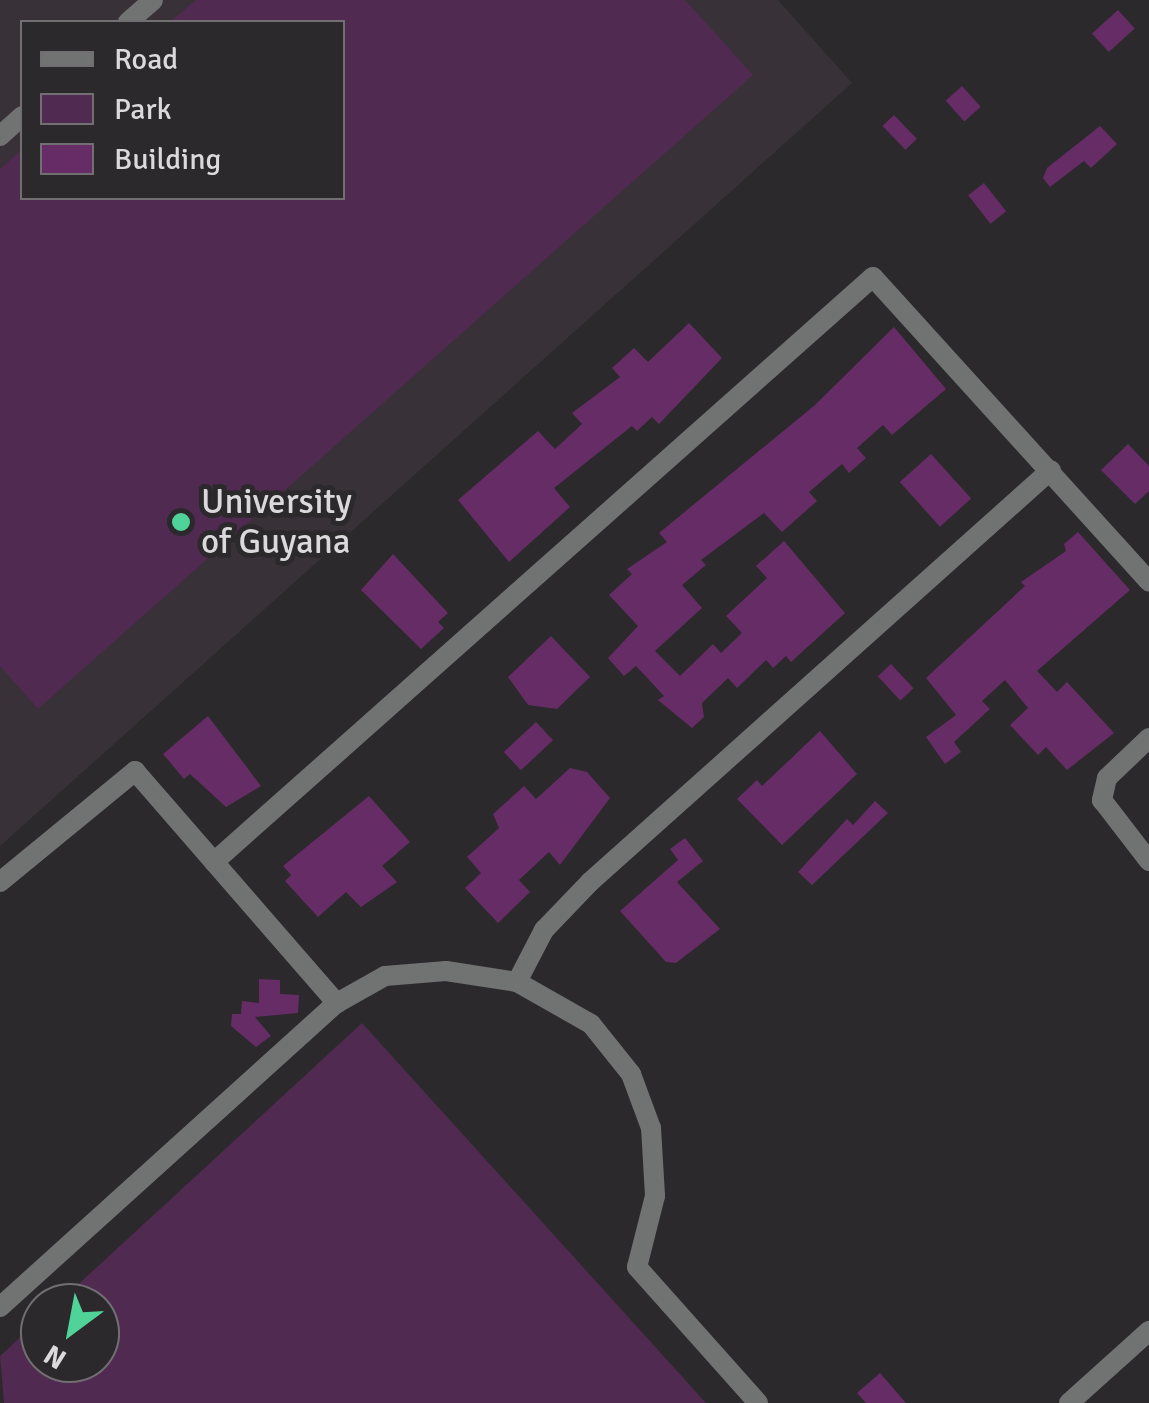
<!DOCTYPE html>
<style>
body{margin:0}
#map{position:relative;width:1149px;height:1403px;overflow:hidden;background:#2c292c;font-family:Signika,sans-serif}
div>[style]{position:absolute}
.built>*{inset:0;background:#393138}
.green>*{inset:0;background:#502a50}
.building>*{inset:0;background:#652c65;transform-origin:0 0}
.street>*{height:20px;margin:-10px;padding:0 10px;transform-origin:10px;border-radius:10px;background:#717372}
.dots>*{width:28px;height:28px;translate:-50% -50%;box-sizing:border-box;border:5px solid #2c292c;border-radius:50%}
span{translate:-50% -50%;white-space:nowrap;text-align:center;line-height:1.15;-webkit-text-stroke:10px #2c292c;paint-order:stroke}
.poi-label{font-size:35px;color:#dbd9db}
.left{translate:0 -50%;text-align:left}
.legend{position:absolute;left:20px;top:20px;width:325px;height:180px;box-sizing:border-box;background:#2c292c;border:2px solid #726f72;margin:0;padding:12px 18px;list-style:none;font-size:30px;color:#dbd9db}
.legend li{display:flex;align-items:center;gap:20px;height:50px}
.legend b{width:50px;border:2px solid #726f72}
.north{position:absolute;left:20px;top:1283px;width:100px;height:100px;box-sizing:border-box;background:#2c292c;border:2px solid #726f72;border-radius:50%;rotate:212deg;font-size:28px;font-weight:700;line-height:40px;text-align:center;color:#dbd9db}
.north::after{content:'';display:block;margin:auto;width:35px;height:45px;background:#50d398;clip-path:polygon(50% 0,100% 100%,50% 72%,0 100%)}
</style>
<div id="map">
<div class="built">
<div style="clip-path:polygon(evenodd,0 0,778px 0,852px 83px,0 846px,0 0,22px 22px,342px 22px,342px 198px,22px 198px,22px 22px)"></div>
</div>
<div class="green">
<div style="clip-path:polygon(196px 0,685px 0,753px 75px,38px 709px,0 666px,0 169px,22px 149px,22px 198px,342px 198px,342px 22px,170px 22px)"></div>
<div style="clip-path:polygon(362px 1023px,706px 1403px,4px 1403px,0 1356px,40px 1319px,40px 1363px,100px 1363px,100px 1303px,58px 1303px)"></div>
</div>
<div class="building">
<div style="left:1118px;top:10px;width:25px;height:35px;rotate:48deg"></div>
<div style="left:962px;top:86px;width:28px;height:22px;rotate:48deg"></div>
<div style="left:894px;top:115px;width:33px;height:16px;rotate:46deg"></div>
<div style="clip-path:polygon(1100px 126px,1117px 144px,1091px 168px,1084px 161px,1050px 187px,1043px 178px,1047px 168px)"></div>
<div style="left:984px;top:183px;width:36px;height:20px;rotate:52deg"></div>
<div style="clip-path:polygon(689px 323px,722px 358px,659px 424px,652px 417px,637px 431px,632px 426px,554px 488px,570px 507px,509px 562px,458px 500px,538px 431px,555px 449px,582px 424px,572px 413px,620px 377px,612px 368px,634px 348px,648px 362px)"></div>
<div style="clip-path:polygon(894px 327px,946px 389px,892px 435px,883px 425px,857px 448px,866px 458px,849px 473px,842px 464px,809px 492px,817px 501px,782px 532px,764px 513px,701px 560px,706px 565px,682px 585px,702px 608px,655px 651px,680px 676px,713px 644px,721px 653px,742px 633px,726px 616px,767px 578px,756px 566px,784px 541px,845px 613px,791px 662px,786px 656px,773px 668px,766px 660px,737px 688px,728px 678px,702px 703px,704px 717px,692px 728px,658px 700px,664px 696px,636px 666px,624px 676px,608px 658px,638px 626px,609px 595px,632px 574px,627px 569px,667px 542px,659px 533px,815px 405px)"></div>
<div style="clip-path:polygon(1128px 444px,1149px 466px,1149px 491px,1135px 504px,1101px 470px)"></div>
<div style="left:931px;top:454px;width:60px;height:42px;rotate:48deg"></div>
<div style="clip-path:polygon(1078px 532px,1130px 590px,1037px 671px,1057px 692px,1067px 682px,1114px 733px,1067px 770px,1046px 747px,1038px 755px,1010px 725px,1028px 708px,1005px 680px,982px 701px,990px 709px,954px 742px,961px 752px,945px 764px,926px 737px,956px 715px,926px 678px,1025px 586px,1021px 582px,1066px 551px,1064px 544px)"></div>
<div style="clip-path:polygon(393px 554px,448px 613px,438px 622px,444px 628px,421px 649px,361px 590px)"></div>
<div style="clip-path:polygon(551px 636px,590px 677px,557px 709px,528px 705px,508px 677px)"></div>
<div style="left:891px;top:664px;width:33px;height:18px;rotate:47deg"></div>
<div style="clip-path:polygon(208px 716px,261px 786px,226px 807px,190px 774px,184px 779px,163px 754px)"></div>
<div style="left:536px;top:722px;width:25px;height:44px;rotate:47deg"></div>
<div style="clip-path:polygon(820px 731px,857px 774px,782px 845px,737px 799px,757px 780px,762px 786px)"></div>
<div style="clip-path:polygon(570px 768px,587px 772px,610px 798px,560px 865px,549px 852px,519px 880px,530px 892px,498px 923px,465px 888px,481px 873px,467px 857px,499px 828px,493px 814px,524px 786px,536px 799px)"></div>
<div style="clip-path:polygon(369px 796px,410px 842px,382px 866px,397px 882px,361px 907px,346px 892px,318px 917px,285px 881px,291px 875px,283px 866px)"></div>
<div style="clip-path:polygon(875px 801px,888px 813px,812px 885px,798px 872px,847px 819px,853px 825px)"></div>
<div style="clip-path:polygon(685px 838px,703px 861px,677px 882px,720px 929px,676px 963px,666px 962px,620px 911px,678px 860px,670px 849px)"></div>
<div style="clip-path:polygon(259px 979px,280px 980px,280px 994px,299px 995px,298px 1013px,255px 1017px,271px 1036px,256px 1047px,231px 1026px,232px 1014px,241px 1014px,242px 1001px,259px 1003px)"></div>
<div style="clip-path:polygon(880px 1373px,906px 1403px,866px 1403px,857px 1393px)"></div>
</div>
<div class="street">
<div style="left:128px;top:22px;width:33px;rotate:-41deg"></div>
<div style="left:0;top:136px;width:30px;rotate:-42deg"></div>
<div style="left:1149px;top:738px;width:58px;rotate:136.4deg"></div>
<div style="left:1107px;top:778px;width:23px;rotate:103deg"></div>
<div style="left:1102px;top:800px;width:77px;rotate:52.4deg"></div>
<div style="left:214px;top:862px;width:881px;rotate:-41.6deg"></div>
<div style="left:873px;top:277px;width:411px;rotate:47.8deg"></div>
<div style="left:0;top:882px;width:175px;rotate:-39.4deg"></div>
<div style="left:135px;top:771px;width:308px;rotate:49deg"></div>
<div style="left:517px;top:982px;width:59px;rotate:-62.6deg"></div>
<div style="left:544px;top:930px;width:66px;rotate:-46.2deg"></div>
<div style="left:590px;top:882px;width:618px;rotate:-41.79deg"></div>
<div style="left:0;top:1307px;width:454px;rotate:-42.1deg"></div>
<div style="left:337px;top:1003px;width:55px;rotate:-29.4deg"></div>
<div style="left:385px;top:976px;width:61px;rotate:-4.7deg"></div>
<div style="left:446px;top:971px;width:72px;rotate:8.8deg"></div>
<div style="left:517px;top:982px;width:85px;rotate:29.6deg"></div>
<div style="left:591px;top:1024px;width:64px;rotate:51.3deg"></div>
<div style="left:631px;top:1074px;width:58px;rotate:69.7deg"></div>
<div style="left:651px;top:1128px;width:68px;rotate:86.6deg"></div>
<div style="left:655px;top:1196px;width:73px;rotate:104.2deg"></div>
<div style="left:637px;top:1267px;width:182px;rotate:48.3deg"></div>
<div style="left:1069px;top:1403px;width:108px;rotate:-42deg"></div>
</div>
<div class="dots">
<div style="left:181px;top:522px;background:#50d398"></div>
</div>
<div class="poi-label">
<span class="left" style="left:201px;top:522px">University<br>of Guyana</span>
</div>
<ul class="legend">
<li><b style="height:12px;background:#717372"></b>Road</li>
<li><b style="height:28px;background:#502a50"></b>Park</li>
<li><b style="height:28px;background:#652c65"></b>Building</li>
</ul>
<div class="north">N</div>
</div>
